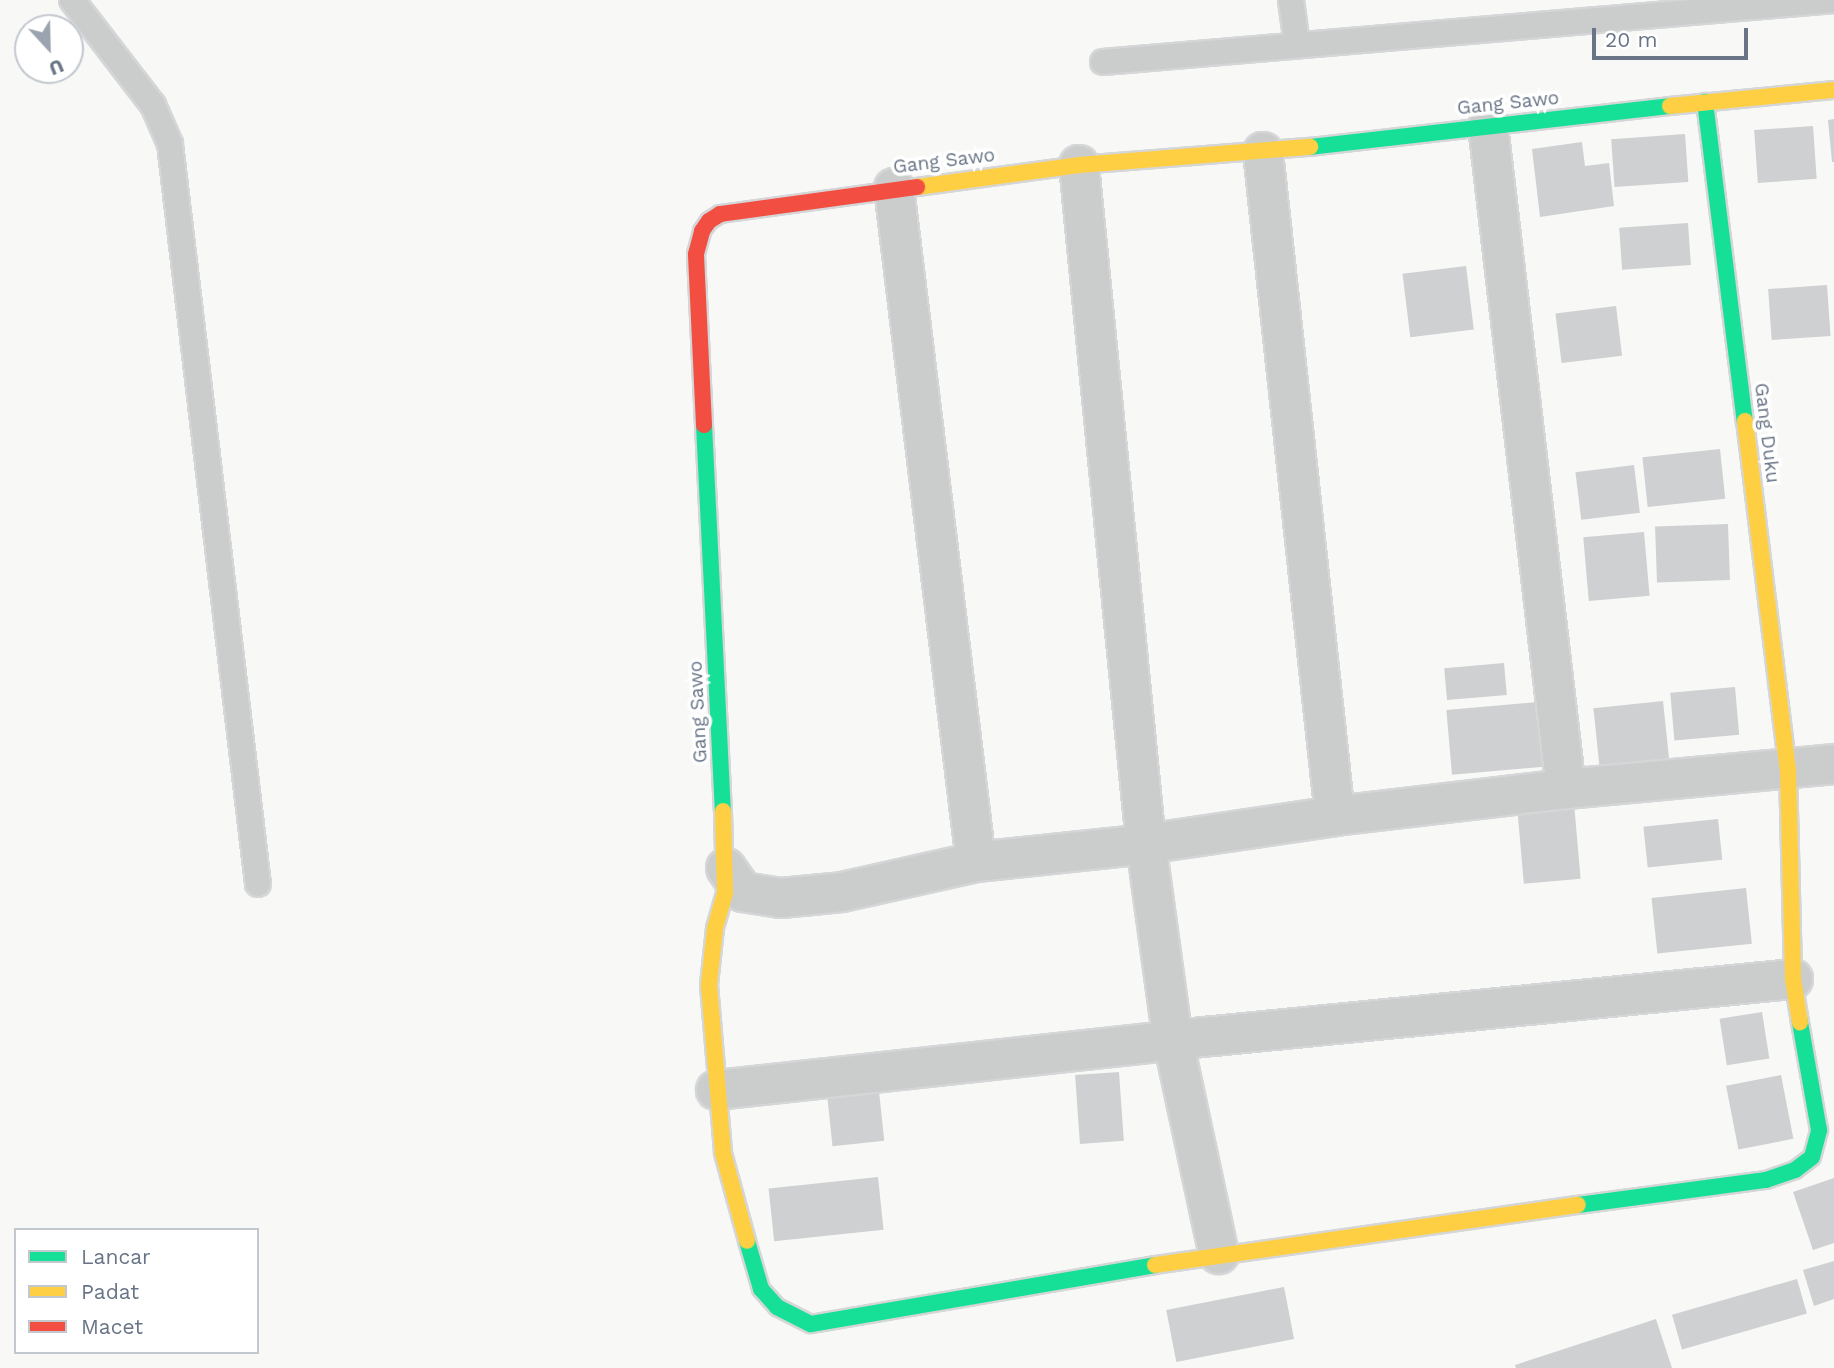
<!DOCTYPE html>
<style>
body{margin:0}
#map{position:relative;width:1834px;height:1368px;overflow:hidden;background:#f8f8f7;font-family:"Work Sans",sans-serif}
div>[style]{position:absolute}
.building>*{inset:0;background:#cfd0d1;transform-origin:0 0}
.roads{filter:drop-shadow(2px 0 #d5d6d7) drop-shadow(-2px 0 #d5d6d7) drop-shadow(0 2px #d5d6d7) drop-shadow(0 -2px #d5d6d7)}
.lane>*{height:24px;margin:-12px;padding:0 12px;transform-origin:12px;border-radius:12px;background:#cbcccc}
.street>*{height:38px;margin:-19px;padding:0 19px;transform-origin:19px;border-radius:19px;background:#cbcccc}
.fast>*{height:16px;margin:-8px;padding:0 8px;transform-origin:8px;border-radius:8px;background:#16e098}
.slow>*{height:16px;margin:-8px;padding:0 8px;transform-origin:8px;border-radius:8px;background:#ffcf43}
.jam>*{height:16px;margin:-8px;padding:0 8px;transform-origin:8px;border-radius:8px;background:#f24e42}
span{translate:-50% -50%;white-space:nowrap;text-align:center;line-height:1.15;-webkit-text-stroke:7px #fff;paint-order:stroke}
.street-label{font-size:19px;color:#697586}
.legend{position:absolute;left:14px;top:1228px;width:245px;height:126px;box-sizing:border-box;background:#fff;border:2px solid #c3c8cf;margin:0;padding:9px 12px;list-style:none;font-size:21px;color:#697586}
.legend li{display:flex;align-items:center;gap:14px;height:35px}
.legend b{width:35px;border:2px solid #c3c8cf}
.north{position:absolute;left:14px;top:14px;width:70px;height:70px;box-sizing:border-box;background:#fff;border:2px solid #c3c8cf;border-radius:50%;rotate:158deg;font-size:19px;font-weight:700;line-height:28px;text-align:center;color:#697586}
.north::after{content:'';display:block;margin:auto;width:24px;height:32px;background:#9ba3ae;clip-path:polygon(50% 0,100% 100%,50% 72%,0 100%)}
.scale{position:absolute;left:1592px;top:28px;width:156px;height:32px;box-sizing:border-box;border:4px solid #697586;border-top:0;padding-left:9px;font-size:21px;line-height:24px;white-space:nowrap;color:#697586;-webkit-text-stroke:5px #fff;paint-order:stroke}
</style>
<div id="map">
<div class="building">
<div style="clip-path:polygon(1834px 119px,1834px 162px,1832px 162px,1828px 120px)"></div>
<div style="left:1813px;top:126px;width:53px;height:59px;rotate:86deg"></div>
<div style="left:1685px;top:134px;width:48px;height:74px;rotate:86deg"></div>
<div style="clip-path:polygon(1582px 142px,1585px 166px,1609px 163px,1614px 206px,1540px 217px,1532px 149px)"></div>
<div style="left:1688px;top:223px;width:42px;height:69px;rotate:86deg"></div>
<div style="left:1466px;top:266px;width:64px;height:64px;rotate:83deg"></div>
<div style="left:1827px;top:285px;width:51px;height:59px;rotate:86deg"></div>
<div style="left:1616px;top:306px;width:50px;height:61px;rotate:83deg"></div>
<div style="left:1720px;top:449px;width:50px;height:78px;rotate:84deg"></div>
<div style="left:1634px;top:465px;width:48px;height:59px;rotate:83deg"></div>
<div style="left:1728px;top:524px;width:56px;height:73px;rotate:88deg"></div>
<div style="left:1644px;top:532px;width:64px;height:61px;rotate:85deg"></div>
<div style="left:1504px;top:663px;width:32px;height:60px;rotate:85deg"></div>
<div style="left:1735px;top:687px;width:48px;height:65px;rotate:85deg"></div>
<div style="left:1663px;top:701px;width:58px;height:70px;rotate:84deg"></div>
<div style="left:1538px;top:702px;width:65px;height:92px;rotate:85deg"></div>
<div style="left:1574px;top:803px;width:76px;height:57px;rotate:85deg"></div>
<div style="left:1718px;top:819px;width:41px;height:75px;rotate:84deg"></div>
<div style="left:1746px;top:888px;width:56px;height:95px;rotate:84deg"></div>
<div style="left:1762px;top:1012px;width:47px;height:43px;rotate:81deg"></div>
<div style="left:1119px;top:1072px;width:69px;height:44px;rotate:86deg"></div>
<div style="left:1781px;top:1075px;width:65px;height:56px;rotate:79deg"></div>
<div style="left:879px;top:1091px;width:50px;height:52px;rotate:84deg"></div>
<div style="left:878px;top:1177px;width:53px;height:110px;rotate:84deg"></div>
<div style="clip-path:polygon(1834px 1178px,1834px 1243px,1813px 1250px,1793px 1192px)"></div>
<div style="clip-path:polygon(1834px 1261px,1834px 1299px,1814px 1306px,1803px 1270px)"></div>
<div style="left:1797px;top:1279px;width:36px;height:130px;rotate:74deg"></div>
<div style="left:1284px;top:1287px;width:53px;height:120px;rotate:79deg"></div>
<div style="clip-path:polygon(1656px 1319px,1672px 1368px,1516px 1368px,1515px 1365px)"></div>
</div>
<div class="roads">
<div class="lane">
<div style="left:72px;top:0;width:133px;rotate:52.4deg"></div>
<div style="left:153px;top:105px;width:43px;rotate:66.4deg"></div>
<div style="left:170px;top:144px;width:745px;rotate:83.22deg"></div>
<div style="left:1291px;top:0;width:45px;rotate:82.4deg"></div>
<div style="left:1103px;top:62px;width:734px;rotate:-4.85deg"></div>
</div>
<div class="street">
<div style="left:1488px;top:126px;width:668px;rotate:83.29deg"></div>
<div style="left:1263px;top:152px;width:668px;rotate:83.81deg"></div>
<div style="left:1079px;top:165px;width:682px;rotate:84.36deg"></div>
<div style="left:1146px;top:844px;width:198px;rotate:82.2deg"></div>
<div style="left:1173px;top:1040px;width:219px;rotate:77.9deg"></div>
<div style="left:894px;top:188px;width:679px;rotate:83.06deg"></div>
<div style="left:726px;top:868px;width:29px;rotate:55deg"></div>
<div style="left:743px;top:892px;width:38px;rotate:9deg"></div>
<div style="left:781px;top:898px;width:61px;rotate:-5.6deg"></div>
<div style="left:842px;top:892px;width:137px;rotate:-12.6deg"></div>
<div style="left:976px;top:862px;width:171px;rotate:-6deg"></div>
<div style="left:1146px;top:844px;width:191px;rotate:-8.4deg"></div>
<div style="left:1335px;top:816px;width:233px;rotate:-6.7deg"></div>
<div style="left:1566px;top:789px;width:269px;rotate:-5.3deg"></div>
<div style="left:716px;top:1090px;width:460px;rotate:-6.2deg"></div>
<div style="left:1173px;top:1040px;width:623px;rotate:-5.62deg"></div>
</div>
<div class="fast">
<div style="left:1705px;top:102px;width:321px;rotate:82.9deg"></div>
<div style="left:1310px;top:147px;width:362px;rotate:-6.5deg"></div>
<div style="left:704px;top:425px;width:386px;rotate:87.2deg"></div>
<div style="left:1578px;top:1205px;width:190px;rotate:-7.6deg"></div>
<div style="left:1766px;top:1180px;width:31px;rotate:-19deg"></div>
<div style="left:1795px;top:1170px;width:21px;rotate:-37deg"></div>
<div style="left:1812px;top:1157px;width:28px;rotate:-75deg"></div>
<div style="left:1819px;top:1130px;width:110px;rotate:-100deg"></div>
<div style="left:747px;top:1241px;width:50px;rotate:73.7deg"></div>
<div style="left:761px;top:1289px;width:24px;rotate:48deg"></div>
<div style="left:777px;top:1307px;width:38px;rotate:27deg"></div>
<div style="left:811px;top:1324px;width:349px;rotate:-9.7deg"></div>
</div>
<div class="slow">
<div style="left:1670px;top:106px;width:165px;rotate:-5.6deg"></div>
<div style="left:917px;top:187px;width:163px;rotate:-7.7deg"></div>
<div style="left:1079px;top:165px;width:232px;rotate:-4.5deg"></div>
<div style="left:1745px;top:421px;width:351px;rotate:83deg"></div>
<div style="left:1788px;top:769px;width:210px;rotate:88.6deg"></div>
<div style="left:1793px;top:979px;width:44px;rotate:80.8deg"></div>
<div style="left:723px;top:811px;width:82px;rotate:88.6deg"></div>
<div style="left:725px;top:893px;width:36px;rotate:106deg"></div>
<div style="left:715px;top:928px;width:57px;rotate:96deg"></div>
<div style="left:709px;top:985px;width:169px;rotate:85.2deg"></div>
<div style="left:723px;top:1153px;width:91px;rotate:74.7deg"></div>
<div style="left:1155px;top:1265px;width:427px;rotate:-8.1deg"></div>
</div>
<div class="jam">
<div style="left:704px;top:425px;width:171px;rotate:-92.7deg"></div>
<div style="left:696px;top:254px;width:24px;rotate:-75deg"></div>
<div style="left:702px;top:231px;width:12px;rotate:-55deg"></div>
<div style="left:709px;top:221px;width:13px;rotate:-32deg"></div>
<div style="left:720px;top:214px;width:199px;rotate:-7.8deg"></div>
</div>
</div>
<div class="street-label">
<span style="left:1508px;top:103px;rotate:-6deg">Gang Sawo</span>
<span style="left:944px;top:161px;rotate:-7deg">Gang Sawo</span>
<span style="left:1767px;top:433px;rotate:83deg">Gang Duku</span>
<span style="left:698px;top:712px;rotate:-93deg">Gang Sawo</span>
</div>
<ul class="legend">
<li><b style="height:9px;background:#16e098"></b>Lancar</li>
<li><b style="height:9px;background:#ffcf43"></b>Padat</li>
<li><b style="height:9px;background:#f24e42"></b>Macet</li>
</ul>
<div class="north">U</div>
<div class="scale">20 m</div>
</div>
